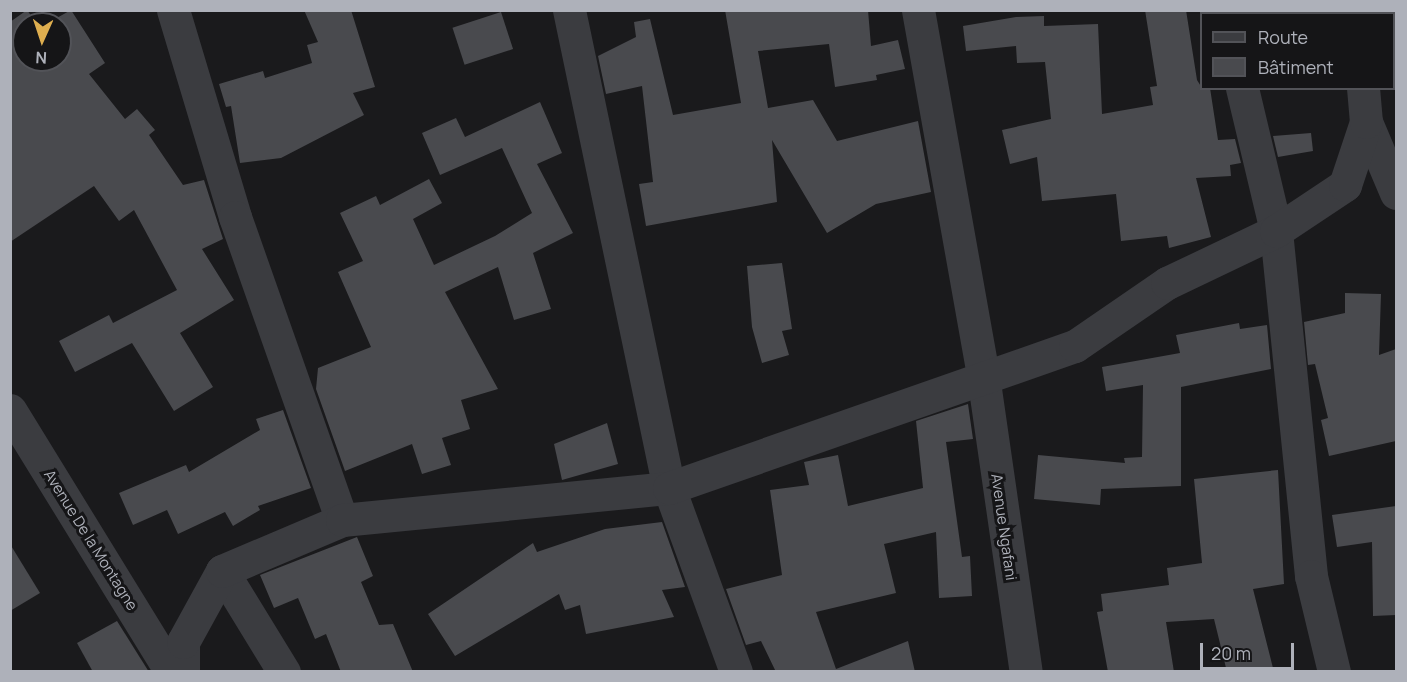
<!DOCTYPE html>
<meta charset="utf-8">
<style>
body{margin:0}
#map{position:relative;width:1407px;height:682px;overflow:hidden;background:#1a1a1c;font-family:Manrope,sans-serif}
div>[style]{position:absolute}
.building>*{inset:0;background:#494a4e;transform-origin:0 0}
.minor>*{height:33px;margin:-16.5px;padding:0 16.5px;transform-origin:16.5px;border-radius:16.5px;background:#3b3c40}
span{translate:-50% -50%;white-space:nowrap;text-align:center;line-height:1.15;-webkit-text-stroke:6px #151517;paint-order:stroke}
.street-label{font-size:15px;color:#aeb1ba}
.frame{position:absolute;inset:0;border:12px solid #aeb1ba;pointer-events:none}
.legend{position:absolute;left:1200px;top:12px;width:195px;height:78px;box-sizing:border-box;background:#151517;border:2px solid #525358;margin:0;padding:8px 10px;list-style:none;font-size:18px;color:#aeb1ba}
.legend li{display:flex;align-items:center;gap:12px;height:30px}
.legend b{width:30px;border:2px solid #525358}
.north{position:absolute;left:12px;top:12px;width:60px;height:60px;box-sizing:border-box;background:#151517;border:2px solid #525358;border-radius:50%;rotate:183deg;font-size:16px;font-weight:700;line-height:24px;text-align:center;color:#aeb1ba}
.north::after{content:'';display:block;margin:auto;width:21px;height:27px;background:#deae4f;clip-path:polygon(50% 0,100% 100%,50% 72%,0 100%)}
.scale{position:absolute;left:1200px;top:643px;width:94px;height:27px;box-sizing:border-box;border:3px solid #aeb1ba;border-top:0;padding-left:8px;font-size:18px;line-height:21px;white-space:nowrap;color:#aeb1ba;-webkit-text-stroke:4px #151517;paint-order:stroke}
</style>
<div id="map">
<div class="building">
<div style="clip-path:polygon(27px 10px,37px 24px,24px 24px,24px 60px,60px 60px,60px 24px,46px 24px,71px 10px,105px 63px,89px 74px,125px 119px,137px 109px,155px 130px,149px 135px,183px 185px,204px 180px,223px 239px,202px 249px,234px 300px,180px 333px,213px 387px,174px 411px,132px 343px,75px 372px,59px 341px,109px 315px,113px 323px,177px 290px,134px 210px,119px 221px,94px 186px,10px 242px,10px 22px)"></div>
<div style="clip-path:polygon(304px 10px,351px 10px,375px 87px,353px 93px,364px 115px,281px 158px,240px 163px,231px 106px,226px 107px,219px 84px,263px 71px,265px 78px,312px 63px,307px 45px,318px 42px)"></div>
<div style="clip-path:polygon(725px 10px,868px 10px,871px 46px,898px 40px,905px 69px,876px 75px,877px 80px,835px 87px,829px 44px,758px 51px,768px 108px,813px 100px,837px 141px,918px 121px,931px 192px,876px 204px,827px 233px,772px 140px,777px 202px,646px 226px,639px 184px,653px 182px,642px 86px,606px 94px,598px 56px,636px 37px,634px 22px,650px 19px,673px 115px,741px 103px)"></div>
<div style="clip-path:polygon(1145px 10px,1186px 10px,1197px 80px,1202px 88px,1210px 88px,1218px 140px,1235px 139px,1241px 163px,1230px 165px,1231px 176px,1196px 178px,1211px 237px,1169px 248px,1167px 236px,1121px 241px,1116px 194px,1042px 201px,1037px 157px,1010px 164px,1002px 130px,1051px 119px,1045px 62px,1017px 63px,1016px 46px,966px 51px,963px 26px,1016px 17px,1044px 16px,1044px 26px,1098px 24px,1102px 114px,1153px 105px,1150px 87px,1157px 86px)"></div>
<div style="left:501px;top:12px;width:39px;height:51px;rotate:72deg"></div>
<div style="clip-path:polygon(540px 102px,562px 153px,537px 164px,573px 233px,533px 253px,551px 309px,514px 320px,498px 267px,445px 292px,498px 389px,461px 400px,470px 429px,442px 438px,451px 465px,422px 474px,412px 444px,345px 471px,316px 389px,318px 368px,371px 347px,338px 272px,363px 261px,340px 213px,376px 196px,380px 205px,429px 179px,442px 203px,413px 219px,434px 265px,495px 236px,532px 213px,502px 148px,440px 175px,422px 133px,456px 118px,465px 137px)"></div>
<div style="clip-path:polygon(1311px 133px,1313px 151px,1278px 157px,1273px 136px)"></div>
<div style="clip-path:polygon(782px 263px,792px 329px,782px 331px,789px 355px,762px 363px,752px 327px,747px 266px)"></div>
<div style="clip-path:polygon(1345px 293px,1381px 294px,1379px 355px,1396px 349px,1396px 441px,1329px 456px,1321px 420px,1328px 418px,1315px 364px,1308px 365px,1304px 322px,1345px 313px)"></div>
<div style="clip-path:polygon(1239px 323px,1240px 329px,1267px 325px,1271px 369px,1181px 387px,1181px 486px,1101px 489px,1100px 505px,1034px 499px,1038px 455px,1125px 463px,1124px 458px,1142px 457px,1143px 385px,1106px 391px,1102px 367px,1180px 353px,1176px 335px)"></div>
<div style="clip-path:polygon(968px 404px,973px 439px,946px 442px,962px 557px,970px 556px,972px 596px,939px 598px,936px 532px,884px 544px,896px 593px,816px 612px,836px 669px,908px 641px,915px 672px,776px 672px,761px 641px,746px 645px,726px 589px,782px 575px,770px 490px,809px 485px,804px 462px,838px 455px,848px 506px,923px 488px,916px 421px)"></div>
<div style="clip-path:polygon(283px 410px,311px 488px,258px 506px,260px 510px,233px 526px,225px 512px,178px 534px,167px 510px,133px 525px,119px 493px,186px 465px,189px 472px,260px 430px,256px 419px)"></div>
<div style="clip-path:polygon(607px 423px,618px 464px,562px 480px,554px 444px)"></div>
<div style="clip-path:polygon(1278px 470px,1284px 584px,1253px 589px,1274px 672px,1227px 672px,1214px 619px,1166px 622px,1174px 672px,1108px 672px,1097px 612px,1103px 611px,1101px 594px,1169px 585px,1167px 568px,1202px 563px,1194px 479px)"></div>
<div style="clip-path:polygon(1396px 506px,1396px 615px,1373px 616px,1372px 542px,1337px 547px,1332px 515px)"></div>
<div style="clip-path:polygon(662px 522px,685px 587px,662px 590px,674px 617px,586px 634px,580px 605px,565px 610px,559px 594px,455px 656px,428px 614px,533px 543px,537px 552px,605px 529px)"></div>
<div style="clip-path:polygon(357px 537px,373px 576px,361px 582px,379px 625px,393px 624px,413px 672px,341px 672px,326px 634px,315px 639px,298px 598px,274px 608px,260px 575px)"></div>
<div style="clip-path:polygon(10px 544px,40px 593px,10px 611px)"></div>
<div style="clip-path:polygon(117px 621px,149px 672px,93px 672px,77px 643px)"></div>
</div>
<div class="minor">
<div style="left:173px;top:10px;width:216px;rotate:73.3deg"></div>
<div style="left:235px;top:217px;width:321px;rotate:70.6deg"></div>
<div style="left:569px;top:10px;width:488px;rotate:78.2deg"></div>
<div style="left:669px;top:488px;width:196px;rotate:70deg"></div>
<div style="left:918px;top:10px;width:378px;rotate:79.9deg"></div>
<div style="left:984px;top:382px;width:293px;rotate:81.8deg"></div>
<div style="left:1223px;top:10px;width:4px;rotate:76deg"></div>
<div style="left:1357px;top:10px;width:4px;rotate:90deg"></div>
<div style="left:1394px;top:63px;width:2px;rotate:27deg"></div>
<div style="left:1242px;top:88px;width:147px;rotate:76.6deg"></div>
<div style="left:1276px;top:231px;width:347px;rotate:84.2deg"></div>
<div style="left:1311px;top:576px;width:99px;rotate:76.5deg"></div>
<div style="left:1366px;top:122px;width:77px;rotate:67.1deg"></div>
<div style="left:10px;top:410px;width:308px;rotate:58.4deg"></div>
<div style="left:222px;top:571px;width:119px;rotate:58.5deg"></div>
<div style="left:183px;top:672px;width:30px;rotate:-90deg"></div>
<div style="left:183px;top:642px;width:81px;rotate:-61.2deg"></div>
<div style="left:222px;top:571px;width:130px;rotate:-23deg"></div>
<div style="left:342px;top:520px;width:329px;rotate:-5.6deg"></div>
<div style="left:669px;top:488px;width:430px;rotate:-19.3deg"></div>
<div style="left:1075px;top:346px;width:112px;rotate:-34.4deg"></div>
<div style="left:1167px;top:283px;width:121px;rotate:-25.5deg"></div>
<div style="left:1276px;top:231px;width:83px;rotate:-33.7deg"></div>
<div style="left:1345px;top:185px;width:66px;rotate:-71.6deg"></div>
<div style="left:1366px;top:122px;width:34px;rotate:-95deg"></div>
</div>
<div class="street-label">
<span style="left:1004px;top:527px;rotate:82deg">Avenue Ngafani</span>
<span style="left:91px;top:540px;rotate:58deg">Avenue De la Montagne</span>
</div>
<div class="frame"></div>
<ul class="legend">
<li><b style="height:8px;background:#3b3c40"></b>Route</li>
<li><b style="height:16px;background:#494a4e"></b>Bâtiment</li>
</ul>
<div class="north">N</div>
<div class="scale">20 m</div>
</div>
